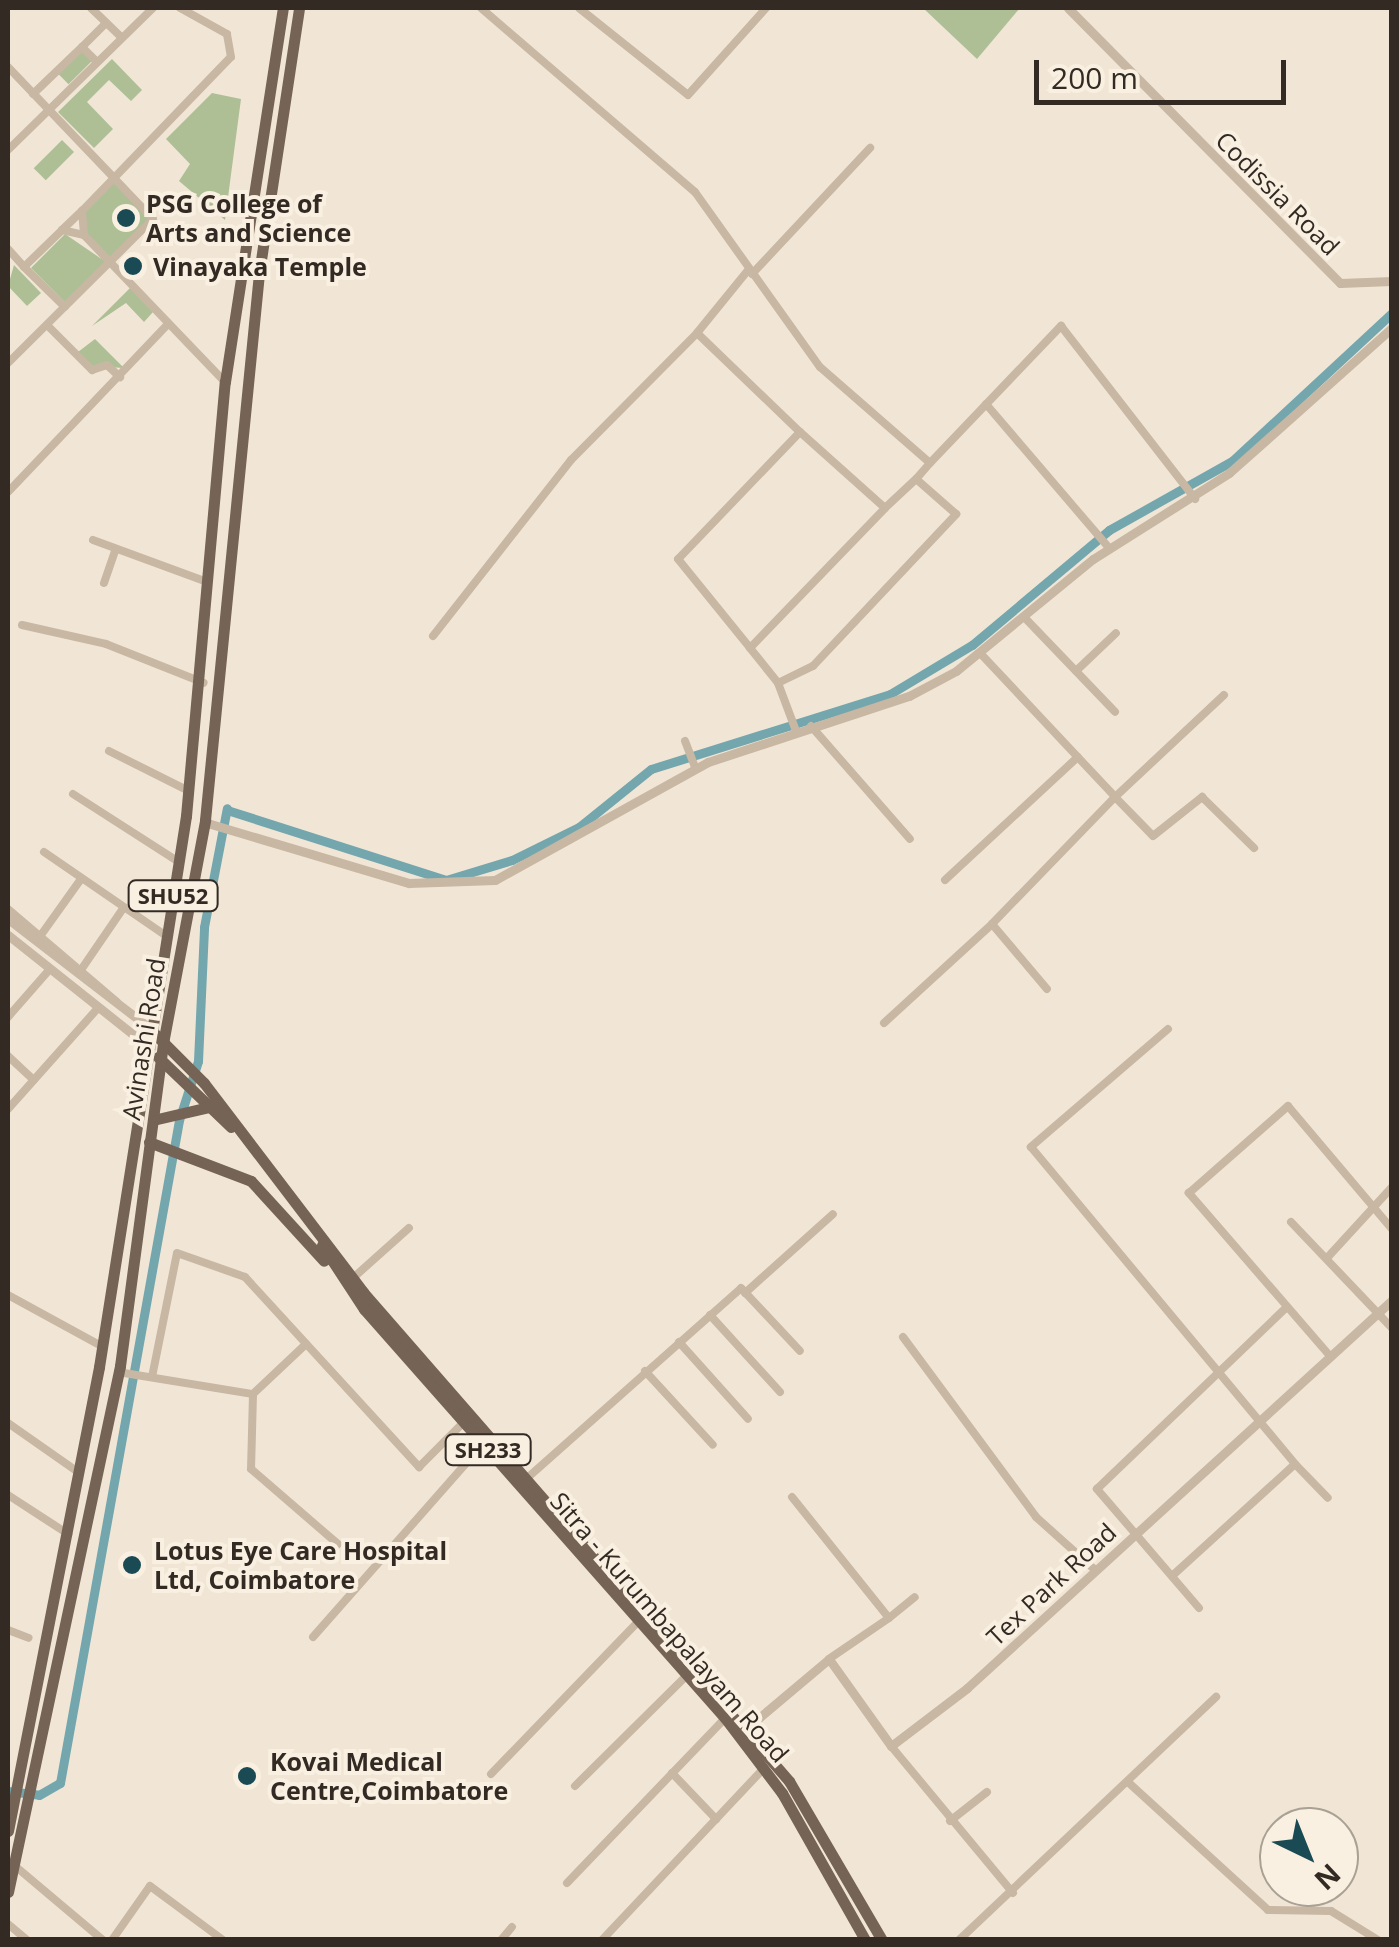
<!DOCTYPE html>
<style>
body{margin:0}
#map{position:relative;width:1399px;height:1947px;overflow:hidden;background:#f1e6d6;font-family:"Open Sans",sans-serif}
div>[style]{position:absolute}
.green>*{inset:0;background:#aebf96;transform-origin:0 0}
.canal>*{height:9px;margin:-4.5px;padding:0 4.5px;transform-origin:4.5px;border-radius:4.5px;background:#74a6ae}
.minor>*{height:8px;margin:-4px;padding:0 4px;transform-origin:4px;border-radius:4px;background:#c8b7a2}
.tertiary>*{height:9px;margin:-4.5px;padding:0 4.5px;transform-origin:4.5px;border-radius:4.5px;background:#c8b7a2}
.primary>*{height:11px;margin:-5.5px;padding:0 5.5px;transform-origin:5.5px;border-radius:5.5px;background:#756355}
.dots>*{width:28px;height:28px;translate:-50% -50%;box-sizing:border-box;border:5px solid #f9f0e1;border-radius:50%}
span{translate:-50% -50%;white-space:nowrap;text-align:center;line-height:1.15;-webkit-text-stroke:8px #f9f0e1;paint-order:stroke}
.shield-label span{padding:2px 8px;background:#f9f0e1;border:2px solid;border-radius:8px;-webkit-text-stroke-width:0}
.shield-label{font-size:22px;color:#332a24;font-weight:700}
.street-label{font-size:25px;color:#332a24}
.poi-label{font-size:25px;color:#332a24;font-weight:700}
.left{translate:0 -50%;text-align:left}
.frame{position:absolute;inset:0;border:10px solid #332a24;pointer-events:none}
.north{position:absolute;left:1259px;top:1807px;width:100px;height:100px;box-sizing:border-box;background:#f9f0e1;border:2px solid #aaa195;border-radius:50%;rotate:137deg;font-size:28px;font-weight:700;line-height:40px;text-align:center;color:#332a24}
.north::after{content:'';display:block;margin:auto;width:35px;height:45px;background:#1a4b54;clip-path:polygon(50% 0,100% 100%,50% 72%,0 100%)}
.scale{position:absolute;left:1034px;top:60px;width:252px;height:45px;box-sizing:border-box;border:5px solid #332a24;border-top:0;padding-left:12px;font-size:30px;line-height:35px;white-space:nowrap;color:#332a24;-webkit-text-stroke:8px #f9f0e1;paint-order:stroke}
</style>
<div id="map">
<div class="green">
<div style="clip-path:polygon(923px 8px,1020px 8px,977px 59px)"></div>
<div style="left:82px;top:51px;width:14px;height:33px;rotate:45deg"></div>
<div style="clip-path:polygon(112px 59px,142px 90px,131px 101px,109px 80px,87px 102px,113px 129px,94px 148px,58px 112px)"></div>
<div style="clip-path:polygon(212px 93px,241px 99px,225px 220px,179px 181px,190px 164px,166px 139px)"></div>
<div style="left:62px;top:140px;width:17px;height:40px;rotate:45deg"></div>
<div style="clip-path:polygon(115px 182px,151px 218px,110px 257px,87px 234px,85px 211px)"></div>
<div style="clip-path:polygon(65px 234px,106px 262px,65px 302px,31px 268px)"></div>
<div style="clip-path:polygon(14px 265px,41px 293px,27px 306px,8px 286px)"></div>
<div style="clip-path:polygon(130px 288px,153px 312px,144px 322px,126px 303px,92px 326px)"></div>
<div style="clip-path:polygon(95px 339px,124px 368px,90px 366px,78px 352px)"></div>
</div>
<div class="canal">
<div style="left:227px;top:810px;width:230px;rotate:17.7deg"></div>
<div style="left:446px;top:880px;width:69px;rotate:-16.9deg"></div>
<div style="left:512px;top:860px;width:75px;rotate:-26.2deg"></div>
<div style="left:579px;top:827px;width:92px;rotate:-38.9deg"></div>
<div style="left:651px;top:769px;width:250px;rotate:-17.4deg"></div>
<div style="left:890px;top:694px;width:96px;rotate:-30.9deg"></div>
<div style="left:972px;top:645px;width:179px;rotate:-40deg"></div>
<div style="left:1109px;top:530px;width:141px;rotate:-29.3deg"></div>
<div style="left:1232px;top:461px;width:218px;rotate:-42.8deg"></div>
<div style="left:8px;top:1791px;width:31px;rotate:7deg"></div>
<div style="left:39px;top:1795px;width:24px;rotate:-30deg"></div>
<div style="left:60px;top:1783px;width:674px;rotate:-79.82deg"></div>
<div style="left:179px;top:1120px;width:62px;rotate:-72.1deg"></div>
<div style="left:198px;top:1061px;width:134px;rotate:-87.4deg"></div>
<div style="left:204px;top:927px;width:121px;rotate:-79.1deg"></div>
</div>
<div class="minor">
<div style="left:91px;top:8px;width:42px;rotate:44deg"></div>
<div style="left:481px;top:8px;width:282px;rotate:40.7deg"></div>
<div style="left:695px;top:192px;width:215px;rotate:54.5deg"></div>
<div style="left:820px;top:367px;width:146px;rotate:41.1deg"></div>
<div style="left:930px;top:463px;width:21px;rotate:131deg"></div>
<div style="left:579px;top:8px;width:139px;rotate:38.6deg"></div>
<div style="left:688px;top:95px;width:117px;rotate:-48.1deg"></div>
<div style="left:82px;top:47px;width:34px;rotate:-45deg"></div>
<div style="left:8px;top:67px;width:153px;rotate:46.3deg"></div>
<div style="left:114px;top:178px;width:46px;rotate:134.1deg"></div>
<div style="left:82px;top:211px;width:24px;rotate:85deg"></div>
<div style="left:84px;top:235px;width:204px;rotate:46.2deg"></div>
<div style="left:33px;top:94px;width:68px;rotate:-43.8deg"></div>
<div style="left:82px;top:47px;width:20px;rotate:45deg"></div>
<div style="left:8px;top:150px;width:203px;rotate:-44.4deg"></div>
<div style="left:62px;top:230px;width:28px;rotate:-44deg"></div>
<div style="left:8px;top:249px;width:24px;rotate:48deg"></div>
<div style="left:24px;top:267px;width:53px;rotate:-44.2deg"></div>
<div style="left:62px;top:230px;width:23px;rotate:13deg"></div>
<div style="left:24px;top:267px;width:57px;rotate:44.3deg"></div>
<div style="left:749px;top:269px;width:82px;rotate:129.1deg"></div>
<div style="left:697px;top:333px;width:143px;rotate:43.9deg"></div>
<div style="left:752px;top:274px;width:173px;rotate:-46.9deg"></div>
<div style="left:47px;top:325px;width:64px;rotate:45deg"></div>
<div style="left:92px;top:370px;width:16px;rotate:-18deg"></div>
<div style="left:107px;top:365px;width:18px;rotate:43deg"></div>
<div style="left:8px;top:363px;width:204px;rotate:-44.8deg"></div>
<div style="left:153px;top:219px;width:57px;rotate:-133.6deg"></div>
<div style="left:114px;top:178px;width:168px;rotate:-46deg"></div>
<div style="left:231px;top:57px;width:23px;rotate:-100deg"></div>
<div style="left:227px;top:34px;width:54px;rotate:-151deg"></div>
<div style="left:986px;top:404px;width:189px;rotate:49.5deg"></div>
<div style="left:930px;top:463px;width:190px;rotate:-46.3deg"></div>
<div style="left:1061px;top:326px;width:219px;rotate:52.2deg"></div>
<div style="left:8px;top:492px;width:232px;rotate:-46.4deg"></div>
<div style="left:93px;top:540px;width:121px;rotate:20.2deg"></div>
<div style="left:104px;top:583px;width:36px;rotate:-71deg"></div>
<div style="left:1025px;top:618px;width:130px;rotate:46.2deg"></div>
<div style="left:22px;top:625px;width:86px;rotate:12.7deg"></div>
<div style="left:106px;top:644px;width:105px;rotate:21.7deg"></div>
<div style="left:433px;top:636px;width:224px;rotate:-51.9deg"></div>
<div style="left:571px;top:460px;width:179px;rotate:-45.2deg"></div>
<div style="left:750px;top:648px;width:194px;rotate:-46deg"></div>
<div style="left:885px;top:508px;width:114px;rotate:-138.2deg"></div>
<div style="left:800px;top:432px;width:176px;rotate:133.8deg"></div>
<div style="left:678px;top:559px;width:114px;rotate:51deg"></div>
<div style="left:750px;top:648px;width:45px;rotate:51.3deg"></div>
<div style="left:778px;top:683px;width:51px;rotate:69.4deg"></div>
<div style="left:980px;top:653px;width:197px;rotate:46.8deg"></div>
<div style="left:1115px;top:797px;width:177px;rotate:134.1deg"></div>
<div style="left:992px;top:924px;width:85px;rotate:49.8deg"></div>
<div style="left:1076px;top:671px;width:55px;rotate:-43.5deg"></div>
<div style="left:778px;top:683px;width:39px;rotate:-26deg"></div>
<div style="left:813px;top:666px;width:209px;rotate:-46.7deg"></div>
<div style="left:956px;top:514px;width:53px;rotate:-138.8deg"></div>
<div style="left:916px;top:479px;width:42px;rotate:136.9deg"></div>
<div style="left:1224px;top:695px;width:149px;rotate:136.9deg"></div>
<div style="left:1115px;top:797px;width:54px;rotate:45.7deg"></div>
<div style="left:1153px;top:836px;width:63px;rotate:-38.5deg"></div>
<div style="left:1202px;top:797px;width:73px;rotate:44.4deg"></div>
<div style="left:811px;top:726px;width:150px;rotate:48.8deg"></div>
<div style="left:685px;top:741px;width:30px;rotate:69deg"></div>
<div style="left:109px;top:751px;width:89px;rotate:26.6deg"></div>
<div style="left:73px;top:794px;width:126px;rotate:32.7deg"></div>
<div style="left:44px;top:852px;width:148px;rotate:34.5deg"></div>
<div style="left:945px;top:880px;width:181px;rotate:-42.8deg"></div>
<div style="left:8px;top:909px;width:143px;rotate:40.5deg"></div>
<div style="left:41px;top:935px;width:69px;rotate:-54.5deg"></div>
<div style="left:83px;top:967px;width:69px;rotate:-55.6deg"></div>
<div style="left:8px;top:1017px;width:62px;rotate:-48.9deg"></div>
<div style="left:884px;top:1023px;width:147px;rotate:-42.5deg"></div>
<div style="left:1168px;top:1029px;width:181px;rotate:139.3deg"></div>
<div style="left:1031px;top:1147px;width:413px;rotate:50.2deg"></div>
<div style="left:8px;top:1056px;width:35px;rotate:43deg"></div>
<div style="left:8px;top:1109px;width:135px;rotate:-48.3deg"></div>
<div style="left:1291px;top:1222px;width:146px;rotate:46.4deg"></div>
<div style="left:1327px;top:1258px;width:96px;rotate:-47.5deg"></div>
<div style="left:353px;top:1278px;width:75px;rotate:-41.8deg"></div>
<div style="left:745px;top:1293px;width:118px;rotate:-41.9deg"></div>
<div style="left:8px;top:1295px;width:108px;rotate:28.7deg"></div>
<div style="left:710px;top:1315px;width:104px;rotate:47.7deg"></div>
<div style="left:903px;top:1337px;width:224px;rotate:53.5deg"></div>
<div style="left:1036px;top:1517px;width:78px;rotate:41.9deg"></div>
<div style="left:679px;top:1342px;width:103px;rotate:48.1deg"></div>
<div style="left:306px;top:1344px;width:73px;rotate:136.7deg"></div>
<div style="left:253px;top:1394px;width:75px;rotate:91.5deg"></div>
<div style="left:251px;top:1469px;width:115px;rotate:40.8deg"></div>
<div style="left:1330px;top:1356px;width:216px;rotate:-130.9deg"></div>
<div style="left:1189px;top:1193px;width:132px;rotate:-41.3deg"></div>
<div style="left:1288px;top:1106px;width:161px;rotate:49.8deg"></div>
<div style="left:645px;top:1371px;width:100px;rotate:47.4deg"></div>
<div style="left:118px;top:1372px;width:137px;rotate:9.3deg"></div>
<div style="left:152px;top:1377px;width:126px;rotate:-78.6deg"></div>
<div style="left:177px;top:1253px;width:72px;rotate:19.4deg"></div>
<div style="left:245px;top:1277px;width:258px;rotate:47.5deg"></div>
<div style="left:419px;top:1467px;width:62px;rotate:-45deg"></div>
<div style="left:8px;top:1423px;width:85px;rotate:35deg"></div>
<div style="left:525px;top:1480px;width:289px;rotate:-41.6deg"></div>
<div style="left:741px;top:1288px;width:86px;rotate:46.9deg"></div>
<div style="left:8px;top:1495px;width:72px;rotate:33deg"></div>
<div style="left:792px;top:1497px;width:155px;rotate:51.3deg"></div>
<div style="left:889px;top:1618px;width:73px;rotate:145.7deg"></div>
<div style="left:1172px;top:1576px;width:166px;rotate:-42.3deg"></div>
<div style="left:1295px;top:1464px;width:47px;rotate:45.9deg"></div>
<div style="left:1199px;top:1608px;width:157px;rotate:-130.6deg"></div>
<div style="left:1097px;top:1489px;width:262px;rotate:-43.8deg"></div>
<div style="left:889px;top:1618px;width:33px;rotate:-39deg"></div>
<div style="left:8px;top:1630px;width:22px;rotate:21deg"></div>
<div style="left:313px;top:1637px;width:257px;rotate:-48.6deg"></div>
<div style="left:891px;top:1746px;width:191px;rotate:50.3deg"></div>
<div style="left:672px;top:1773px;width:64px;rotate:46.3deg"></div>
<div style="left:491px;top:1774px;width:213px;rotate:-46deg"></div>
<div style="left:1129px;top:1783px;width:188px;rotate:42.4deg"></div>
<div style="left:1268px;top:1910px;width:63px;rotate:0.9deg"></div>
<div style="left:1331px;top:1911px;width:55px;rotate:31.7deg"></div>
<div style="left:575px;top:1786px;width:158px;rotate:-44.7deg"></div>
<div style="left:950px;top:1821px;width:47px;rotate:-38.1deg"></div>
<div style="left:15px;top:1866px;width:115px;rotate:40.1deg"></div>
<div style="left:567px;top:1883px;width:228px;rotate:-46.2deg"></div>
<div style="left:8px;top:1924px;width:25px;rotate:40deg"></div>
<div style="left:112px;top:1940px;width:66px;rotate:-54.9deg"></div>
<div style="left:150px;top:1886px;width:91px;rotate:36.5deg"></div>
<div style="left:501px;top:1940px;width:17px;rotate:-50deg"></div>
<div style="left:602px;top:1940px;width:235px;rotate:-46.7deg"></div>
<div style="left:959px;top:1940px;width:354px;rotate:-43.4deg"></div>
</div>
<div class="tertiary">
<div style="left:1068px;top:8px;width:387px;rotate:45.3deg"></div>
<div style="left:1340px;top:283px;width:52px;rotate:-2.2deg"></div>
<div style="left:204px;top:822px;width:214px;rotate:16.6deg"></div>
<div style="left:409px;top:883px;width:86px;rotate:-2deg"></div>
<div style="left:495px;top:880px;width:244px;rotate:-29deg"></div>
<div style="left:708px;top:762px;width:212px;rotate:-18.2deg"></div>
<div style="left:909px;top:696px;width:53px;rotate:-28deg"></div>
<div style="left:956px;top:671px;width:177px;rotate:-39.3deg"></div>
<div style="left:1093px;top:559px;width:161px;rotate:-32.3deg"></div>
<div style="left:1229px;top:473px;width:218px;rotate:-41.7deg"></div>
<div style="left:8px;top:919px;width:177px;rotate:37.6deg"></div>
<div style="left:8px;top:935px;width:175px;rotate:38.5deg"></div>
<div style="left:741px;top:1733px;width:115px;rotate:-40.1deg"></div>
<div style="left:829px;top:1659px;width:107px;rotate:54.5deg"></div>
<div style="left:891px;top:1746px;width:96px;rotate:-37.3deg"></div>
<div style="left:967px;top:1688px;width:575px;rotate:-42.39deg"></div>
</div>
<div class="primary">
<div style="left:148px;top:1027px;width:79px;rotate:45deg"></div>
<div style="left:204px;top:1083px;width:263px;rotate:52.7deg"></div>
<div style="left:363px;top:1292px;width:649px;rotate:48.94deg"></div>
<div style="left:789px;top:1781px;width:184px;rotate:59.7deg"></div>
<div style="left:158px;top:1057px;width:101px;rotate:43.8deg"></div>
<div style="left:153px;top:1120px;width:57px;rotate:-13.1deg"></div>
<div style="left:149px;top:1142px;width:109px;rotate:20.9deg"></div>
<div style="left:251px;top:1181px;width:108px;rotate:47.6deg"></div>
<div style="left:322px;top:1245px;width:77px;rotate:56.7deg"></div>
<div style="left:364px;top:1309px;width:546px;rotate:48.57deg"></div>
<div style="left:725px;top:1718px;width:94px;rotate:52.8deg"></div>
<div style="left:782px;top:1793px;width:169px;rotate:60.5deg"></div>
<div style="left:8px;top:1831px;width:473px;rotate:-78.9deg"></div>
<div style="left:99px;top:1367px;width:558px;rotate:-81.03deg"></div>
<div style="left:186px;top:816px;width:436px;rotate:-84.9deg"></div>
<div style="left:225px;top:382px;width:378px;rotate:-81.2deg"></div>
<div style="left:8px;top:1892px;width:538px;rotate:-77.98deg"></div>
<div style="left:120px;top:1366px;width:331px;rotate:-82.4deg"></div>
<div style="left:164px;top:1038px;width:222px;rotate:-79.3deg"></div>
<div style="left:205px;top:820px;width:550px;rotate:-84.36deg"></div>
<div style="left:259px;top:273px;width:268px;rotate:-81.4deg"></div>
</div>
<div class="dots">
<div style="left:126px;top:218px;background:#1a4b54"></div>
<div style="left:133px;top:266px;background:#1a4b54"></div>
<div style="left:132px;top:1565px;background:#1a4b54"></div>
<div style="left:247px;top:1776px;background:#1a4b54"></div>
</div>
<div class="shield-label">
<span style="left:173px;top:896px">SHU52</span>
<span style="left:488px;top:1450px">SH233</span>
</div>
<div class="street-label">
<span style="left:1278px;top:193px;rotate:45deg">Codissia Road</span>
<span style="left:143px;top:1039px;rotate:-81deg">Avinashi Road</span>
<span style="left:1051px;top:1584px;rotate:-43deg">Tex Park Road</span>
<span style="left:670px;top:1627px;rotate:49deg">Sitra - Kurumbapalayam Road</span>
</div>
<div class="poi-label">
<span class="left" style="left:146px;top:218px">PSG College of<br>Arts and Science</span>
<span class="left" style="left:153px;top:266px">Vinayaka Temple</span>
<span class="left" style="left:154px;top:1565px">Lotus Eye Care Hospital<br>Ltd, Coimbatore</span>
<span class="left" style="left:270px;top:1776px">Kovai Medical<br>Centre,Coimbatore</span>
</div>
<div class="frame"></div>
<div class="north">N</div>
<div class="scale">200 m</div>
</div>
